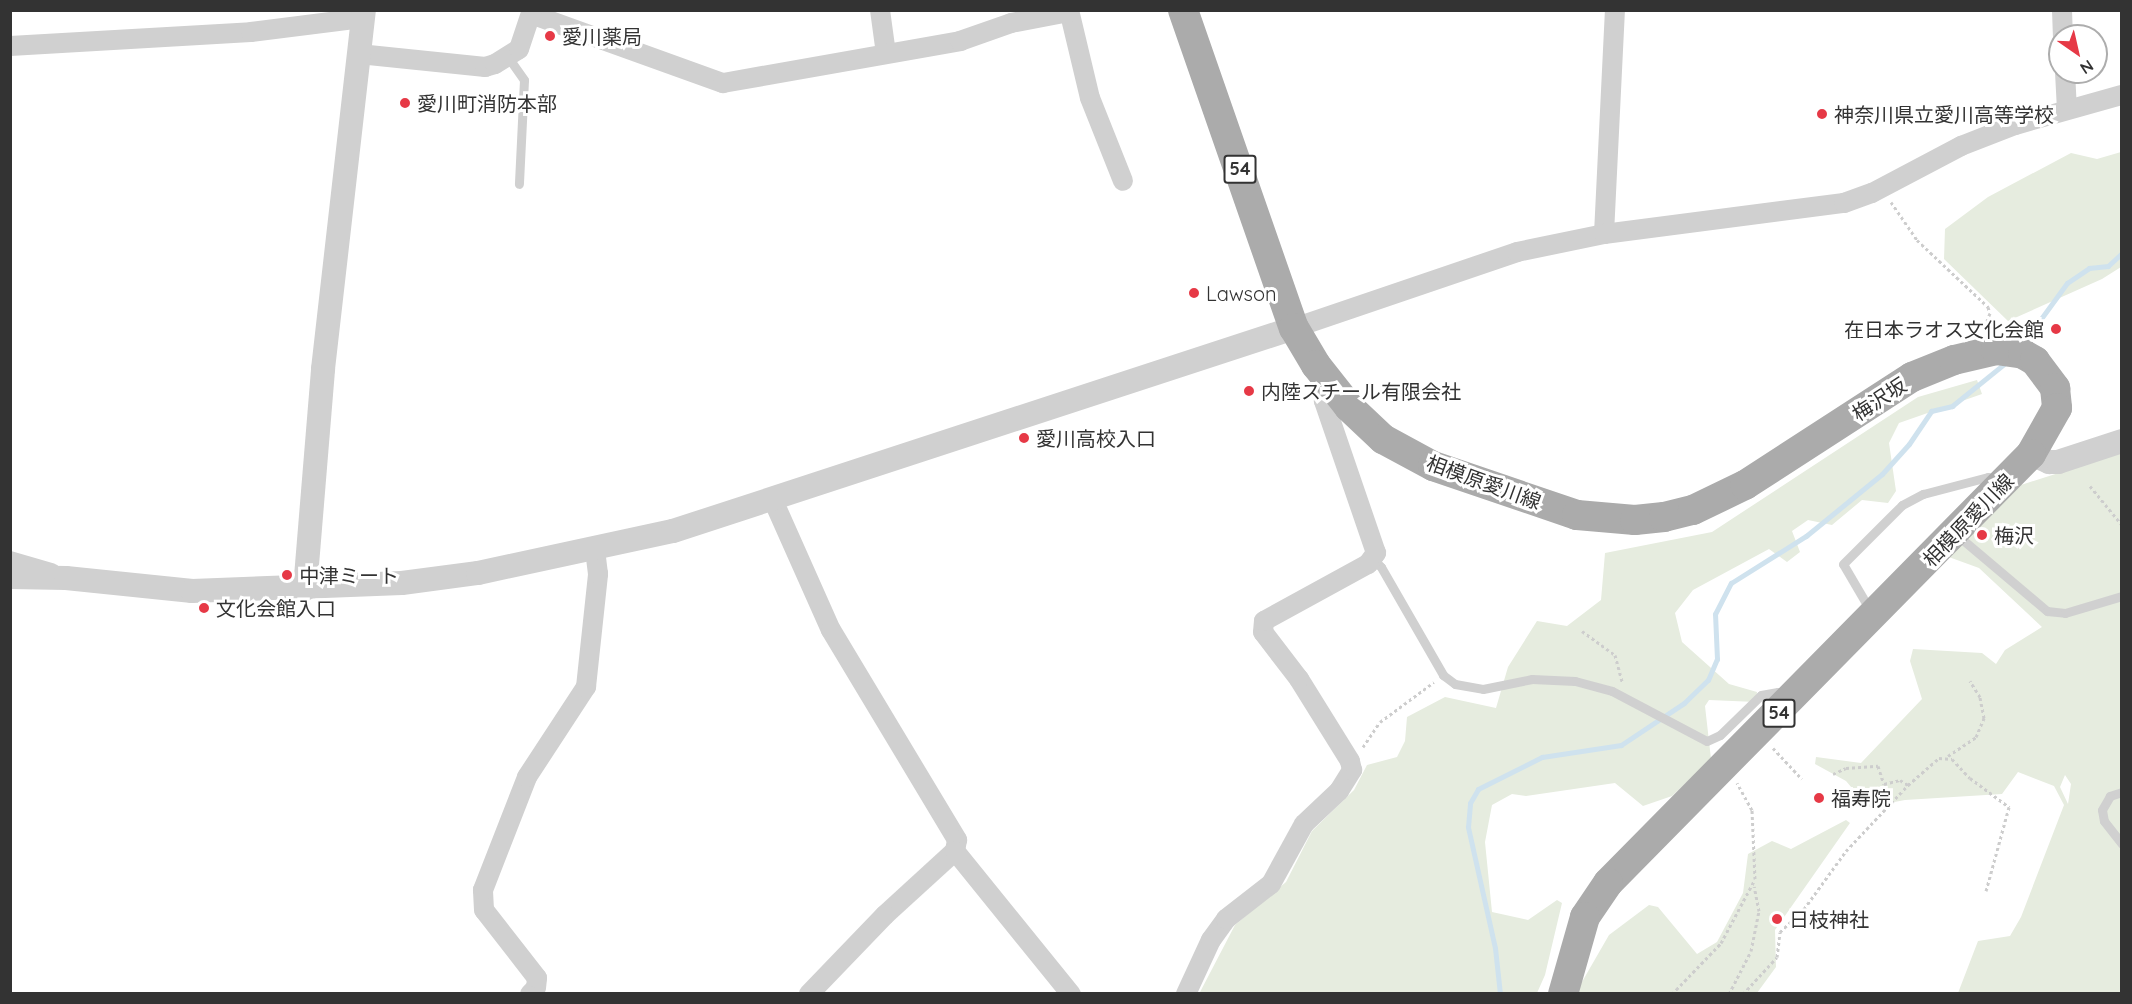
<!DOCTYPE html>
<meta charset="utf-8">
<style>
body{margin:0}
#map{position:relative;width:2132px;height:1004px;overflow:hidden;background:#fff;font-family:Quicksand,"Noto Sans JP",sans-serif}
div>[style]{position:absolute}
.green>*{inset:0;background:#e6ecdf}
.stream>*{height:5px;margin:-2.5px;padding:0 2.5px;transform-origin:2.5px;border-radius:2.5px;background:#cfe2ee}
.path>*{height:3px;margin-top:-1.5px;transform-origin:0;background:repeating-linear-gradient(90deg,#cdcdcd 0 3px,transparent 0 6px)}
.service>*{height:9px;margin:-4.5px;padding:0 4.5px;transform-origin:4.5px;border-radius:4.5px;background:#d0d0d0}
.minor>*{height:20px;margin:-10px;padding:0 10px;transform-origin:10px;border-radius:10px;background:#d0d0d0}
.tertiary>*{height:24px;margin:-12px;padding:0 12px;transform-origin:12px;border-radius:12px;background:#d0d0d0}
.primary>*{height:30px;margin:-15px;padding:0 15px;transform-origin:15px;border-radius:15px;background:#ababab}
.dots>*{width:16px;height:16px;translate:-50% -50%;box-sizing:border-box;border:3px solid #fff;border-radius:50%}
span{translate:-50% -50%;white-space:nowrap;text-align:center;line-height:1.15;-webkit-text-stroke:6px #fff;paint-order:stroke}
.shield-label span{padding:2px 4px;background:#fff;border:2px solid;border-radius:4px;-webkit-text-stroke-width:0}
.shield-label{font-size:18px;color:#333;font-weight:700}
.poi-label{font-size:20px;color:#333}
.left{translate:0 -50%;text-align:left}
.right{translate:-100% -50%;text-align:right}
.street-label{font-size:20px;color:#333}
.frame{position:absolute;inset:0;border:12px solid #333;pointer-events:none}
.north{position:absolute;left:2048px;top:24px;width:60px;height:60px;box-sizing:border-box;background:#fff;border:2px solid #adadad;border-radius:50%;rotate:146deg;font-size:16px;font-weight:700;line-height:24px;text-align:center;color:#333}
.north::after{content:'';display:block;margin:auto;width:21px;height:27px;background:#e63946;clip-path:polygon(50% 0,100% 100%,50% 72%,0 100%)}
</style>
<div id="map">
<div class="green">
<div style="clip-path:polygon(2121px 152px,2121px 267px,2102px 279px,2008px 321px,1944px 259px,1945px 229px,1988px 197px,2071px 153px,2097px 159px)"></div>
<div style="clip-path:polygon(1977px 380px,1982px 394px,1899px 423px,1889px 443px,1896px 491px,1888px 503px,1862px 500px,1832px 525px,1808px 520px,1792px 531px,1800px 552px,1787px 562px,1769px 549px,1693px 590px,1675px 613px,1682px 642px,1729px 684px,1757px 692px,1756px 702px,1709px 700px,1705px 706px,1711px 759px,1672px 796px,1643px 806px,1615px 783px,1526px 796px,1512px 794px,1492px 805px,1485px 842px,1492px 912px,1528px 920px,1557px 900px,1562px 903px,1545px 975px,1537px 993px,1199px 994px,1235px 925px,1286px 882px,1312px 831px,1354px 790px,1367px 765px,1397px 757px,1405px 741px,1407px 717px,1445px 697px,1496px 708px,1508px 667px,1537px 621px,1567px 626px,1601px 600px,1605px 553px,1712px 532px,1918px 397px)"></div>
<div style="clip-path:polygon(evenodd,2121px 453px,2121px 993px,1958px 993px,1978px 941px,2010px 936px,2021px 917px,2064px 805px,2054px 786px,2018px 772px,2002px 794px,1905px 800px,1868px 807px,1846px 781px,1815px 764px,1816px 757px,1861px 763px,1922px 699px,1910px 661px,1913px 649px,1982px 653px,1996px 664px,2005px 650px,2042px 627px,1979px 568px,1946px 556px,2021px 485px,2121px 453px,2065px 775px,2071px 784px,2068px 804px,2060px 787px,2065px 775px)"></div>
<div style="clip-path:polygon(1846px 820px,1850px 823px,1775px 930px,1776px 967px,1757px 993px,1575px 994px,1609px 935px,1649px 905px,1658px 907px,1697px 954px,1717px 942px,1743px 893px,1748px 854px,1772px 841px,1791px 849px)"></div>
</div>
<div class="stream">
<div style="left:2027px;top:338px;width:68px;rotate:-54deg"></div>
<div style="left:2067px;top:283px;width:27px;rotate:-34deg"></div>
<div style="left:2089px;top:268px;width:19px;rotate:-6deg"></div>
<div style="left:2108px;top:266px;width:19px;rotate:-43deg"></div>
<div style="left:1500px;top:994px;width:46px;rotate:-96.2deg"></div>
<div style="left:1495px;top:948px;width:124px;rotate:-102.6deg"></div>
<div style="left:1468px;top:827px;width:24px;rotate:-85deg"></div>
<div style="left:1470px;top:803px;width:16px;rotate:-60deg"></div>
<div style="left:1478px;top:789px;width:72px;rotate:-26.6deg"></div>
<div style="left:1542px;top:757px;width:80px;rotate:-8.6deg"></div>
<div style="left:1621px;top:745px;width:76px;rotate:-33.7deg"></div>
<div style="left:1684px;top:703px;width:33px;rotate:-44deg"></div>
<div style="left:1708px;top:680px;width:23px;rotate:-67deg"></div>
<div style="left:1717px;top:659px;width:45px;rotate:-92.5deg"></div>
<div style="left:1715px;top:614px;width:35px;rotate:-63deg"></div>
<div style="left:1731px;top:583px;width:89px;rotate:-32.1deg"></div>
<div style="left:1806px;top:536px;width:98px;rotate:-39.2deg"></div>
<div style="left:1882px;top:474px;width:40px;rotate:-48deg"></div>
<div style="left:1909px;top:444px;width:40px;rotate:-56deg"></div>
<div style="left:1931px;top:411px;width:22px;rotate:-13deg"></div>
<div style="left:1952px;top:406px;width:67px;rotate:-38.9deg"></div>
</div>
<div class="path">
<div style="left:1891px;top:202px;width:46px;rotate:55.6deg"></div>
<div style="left:1917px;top:240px;width:98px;rotate:43.3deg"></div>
<div style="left:1988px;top:307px;width:6px;rotate:72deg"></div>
<div style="left:1990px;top:313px;width:17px;rotate:111deg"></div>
<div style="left:2090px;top:486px;width:50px;rotate:50.6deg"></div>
<div style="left:1582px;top:631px;width:41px;rotate:36deg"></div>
<div style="left:1615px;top:655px;width:28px;rotate:75deg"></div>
<div style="left:1363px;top:747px;width:30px;rotate:-56deg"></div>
<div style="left:1380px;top:722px;width:67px;rotate:-36.5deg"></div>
<div style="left:1773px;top:748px;width:42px;rotate:46.9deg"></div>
<div style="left:1948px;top:756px;width:34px;rotate:-34deg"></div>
<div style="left:1976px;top:737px;width:21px;rotate:-67deg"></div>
<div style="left:1984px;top:718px;width:21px;rotate:-101deg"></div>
<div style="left:1980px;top:697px;width:19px;rotate:-122deg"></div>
<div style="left:1833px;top:774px;width:14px;rotate:-25deg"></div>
<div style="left:1846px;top:768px;width:32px;rotate:-4deg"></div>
<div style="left:1878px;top:766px;width:19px;rotate:72deg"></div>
<div style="left:1884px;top:784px;width:16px;rotate:-14deg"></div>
<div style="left:1900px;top:780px;width:9px;rotate:32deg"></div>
<div style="left:1672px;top:994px;width:71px;rotate:-46.1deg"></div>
<div style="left:1721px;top:943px;width:72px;rotate:-62deg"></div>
<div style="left:1755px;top:879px;width:69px;rotate:-92.5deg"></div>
<div style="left:1752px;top:810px;width:31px;rotate:-119deg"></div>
<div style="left:1729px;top:994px;width:48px;rotate:-62.9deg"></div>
<div style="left:1751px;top:951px;width:41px;rotate:-78.7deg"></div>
<div style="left:1759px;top:911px;width:25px;rotate:-101deg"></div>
<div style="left:1743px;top:994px;width:50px;rotate:-47.4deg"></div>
<div style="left:1777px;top:957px;width:25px;rotate:-83deg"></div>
<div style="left:1780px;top:932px;width:33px;rotate:-44deg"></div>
<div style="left:1804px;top:909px;width:72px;rotate:-54.1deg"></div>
<div style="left:1846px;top:851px;width:91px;rotate:-46.8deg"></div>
<div style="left:1908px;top:785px;width:41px;rotate:-41.1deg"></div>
<div style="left:1939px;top:758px;width:13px;rotate:4deg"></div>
<div style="left:1952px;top:759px;width:26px;rotate:47deg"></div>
<div style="left:1970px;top:778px;width:49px;rotate:36.6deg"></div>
<div style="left:2009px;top:807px;width:87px;rotate:105.3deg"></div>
</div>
<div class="service">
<div style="left:508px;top:57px;width:28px;rotate:55deg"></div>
<div style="left:524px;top:80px;width:104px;rotate:92.8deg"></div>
<div style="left:1957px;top:535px;width:118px;rotate:40.2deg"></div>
<div style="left:2047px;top:611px;width:18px;rotate:6deg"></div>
<div style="left:2065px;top:613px;width:59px;rotate:-16.6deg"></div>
<div style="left:1372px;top:558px;width:13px;rotate:45deg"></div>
<div style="left:1381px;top:567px;width:125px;rotate:60.1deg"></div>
<div style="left:1443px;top:675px;width:15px;rotate:37deg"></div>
<div style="left:1455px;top:684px;width:28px;rotate:10deg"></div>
<div style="left:1483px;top:689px;width:50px;rotate:-11.5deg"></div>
<div style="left:1532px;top:679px;width:43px;rotate:2.7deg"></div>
<div style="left:1575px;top:681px;width:38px;rotate:15deg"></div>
<div style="left:1612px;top:691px;width:107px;rotate:27.8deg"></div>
<div style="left:1707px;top:741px;width:14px;rotate:-25deg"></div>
<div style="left:1720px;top:735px;width:57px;rotate:-44.3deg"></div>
<div style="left:1761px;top:695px;width:17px;rotate:-10deg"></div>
<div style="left:1778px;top:692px;width:9px;rotate:41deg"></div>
<div style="left:1870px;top:610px;width:53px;rotate:-120.4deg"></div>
<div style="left:1843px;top:564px;width:83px;rotate:-45deg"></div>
<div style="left:1902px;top:505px;width:24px;rotate:-28deg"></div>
<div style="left:1923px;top:494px;width:67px;rotate:-14.7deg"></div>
<div style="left:1988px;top:477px;width:10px;rotate:24deg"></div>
<div style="left:2122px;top:792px;width:13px;rotate:162deg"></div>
<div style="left:2110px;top:796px;width:16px;rotate:120deg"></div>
<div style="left:2102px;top:810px;width:11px;rotate:80deg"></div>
<div style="left:2104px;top:821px;width:29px;rotate:52deg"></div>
</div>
<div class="minor">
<div style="left:880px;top:10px;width:44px;rotate:82.2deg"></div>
<div style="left:1069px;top:10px;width:90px;rotate:76.6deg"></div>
<div style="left:1090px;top:98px;width:89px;rotate:68.3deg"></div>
<div style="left:2062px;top:10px;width:26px;rotate:88deg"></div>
<div style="left:531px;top:14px;width:204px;rotate:19.8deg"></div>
<div style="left:723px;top:83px;width:241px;rotate:-10deg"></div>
<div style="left:960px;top:41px;width:54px;rotate:-19.4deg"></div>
<div style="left:1011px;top:23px;width:59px;rotate:-10.7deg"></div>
<div style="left:10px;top:46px;width:241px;rotate:-3.3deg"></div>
<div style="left:251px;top:32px;width:112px;rotate:-7.2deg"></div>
<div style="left:359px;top:54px;width:127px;rotate:5.9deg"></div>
<div style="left:485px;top:67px;width:10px;rotate:-17deg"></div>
<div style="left:495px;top:64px;width:28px;rotate:-32deg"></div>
<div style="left:519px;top:49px;width:41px;rotate:-71.6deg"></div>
<div style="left:2065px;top:72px;width:37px;rotate:87deg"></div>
<div style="left:1604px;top:234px;width:224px;rotate:-87.2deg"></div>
<div style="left:1294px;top:328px;width:236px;rotate:-18.8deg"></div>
<div style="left:1517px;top:252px;width:89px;rotate:-11.7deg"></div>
<div style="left:1604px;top:234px;width:242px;rotate:-7.4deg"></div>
<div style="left:1844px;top:203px;width:30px;rotate:-20deg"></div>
<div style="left:1872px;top:193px;width:101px;rotate:-27.8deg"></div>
<div style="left:1961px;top:146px;width:58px;rotate:-21.3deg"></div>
<div style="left:2015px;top:125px;width:111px;rotate:-15.7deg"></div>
<div style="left:773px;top:500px;width:142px;rotate:66deg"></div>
<div style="left:831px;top:630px;width:245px;rotate:59deg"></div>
<div style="left:957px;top:840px;width:11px;rotate:100deg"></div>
<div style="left:955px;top:851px;width:95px;rotate:137.6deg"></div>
<div style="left:885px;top:915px;width:110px;rotate:133.9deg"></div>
<div style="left:10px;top:561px;width:43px;rotate:16.3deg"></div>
<div style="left:955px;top:851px;width:184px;rotate:51deg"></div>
<div style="left:530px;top:994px;width:8px;rotate:-45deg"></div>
<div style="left:536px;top:988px;width:10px;rotate:-84deg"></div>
<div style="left:537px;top:978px;width:86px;rotate:-127.9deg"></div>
<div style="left:484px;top:910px;width:20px;rotate:-93deg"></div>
<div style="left:483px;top:890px;width:121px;rotate:-68.7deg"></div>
<div style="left:527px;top:777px;width:108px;rotate:-56.8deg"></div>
<div style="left:586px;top:687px;width:114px;rotate:-83.9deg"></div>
<div style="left:598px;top:574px;width:24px;rotate:-97deg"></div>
<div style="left:1186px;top:994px;width:60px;rotate:-65.2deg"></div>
<div style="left:1211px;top:940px;width:26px;rotate:-54deg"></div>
<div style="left:1226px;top:919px;width:57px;rotate:-37.9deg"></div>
<div style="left:1271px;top:884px;width:68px;rotate:-61.2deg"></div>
<div style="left:1304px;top:824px;width:48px;rotate:-43.3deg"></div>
<div style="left:1339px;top:791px;width:25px;rotate:-58deg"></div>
<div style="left:1352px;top:770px;width:9px;rotate:-103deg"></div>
<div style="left:1350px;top:761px;width:97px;rotate:-121.9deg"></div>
<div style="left:1299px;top:679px;width:59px;rotate:-127.5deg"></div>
<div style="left:1263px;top:632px;width:11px;rotate:-85deg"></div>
<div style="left:1264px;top:621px;width:119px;rotate:-28.7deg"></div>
<div style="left:1368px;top:564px;width:14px;rotate:-54deg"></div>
<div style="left:1376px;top:553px;width:161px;rotate:-108.9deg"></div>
<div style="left:1324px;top:401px;width:17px;rotate:-65deg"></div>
</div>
<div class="tertiary">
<div style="left:2031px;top:454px;width:20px;rotate:24deg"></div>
<div style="left:2049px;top:462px;width:9px"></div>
<div style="left:2058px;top:462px;width:67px;rotate:-18.2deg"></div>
<div style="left:10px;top:577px;width:56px;rotate:1deg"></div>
<div style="left:66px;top:578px;width:127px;rotate:5.9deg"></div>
<div style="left:192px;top:591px;width:210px;rotate:-2.2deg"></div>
<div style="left:402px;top:583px;width:77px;rotate:-7.5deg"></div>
<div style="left:478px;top:573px;width:199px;rotate:-12.2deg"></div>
<div style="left:673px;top:531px;width:653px;rotate:-18.1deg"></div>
<div style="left:305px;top:589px;width:221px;rotate:-85.3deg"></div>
<div style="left:323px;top:369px;width:361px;rotate:-83.5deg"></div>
</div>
<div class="primary">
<div style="left:1183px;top:10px;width:337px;rotate:70.8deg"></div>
<div style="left:1294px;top:328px;width:43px;rotate:59.3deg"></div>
<div style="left:1316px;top:365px;width:53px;rotate:51.8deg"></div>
<div style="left:1349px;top:407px;width:47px;rotate:43.3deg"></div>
<div style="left:1383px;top:439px;width:57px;rotate:28.4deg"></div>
<div style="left:1433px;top:466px;width:152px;rotate:18.8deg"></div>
<div style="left:1577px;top:515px;width:58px;rotate:4.9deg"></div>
<div style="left:1635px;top:520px;width:29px;rotate:-6deg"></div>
<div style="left:1664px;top:517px;width:30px;rotate:-14deg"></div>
<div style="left:1693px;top:510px;width:58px;rotate:-25.7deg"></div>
<div style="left:1745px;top:485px;width:199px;rotate:-32.9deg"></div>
<div style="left:1912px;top:377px;width:45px;rotate:-22deg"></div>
<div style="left:1954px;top:360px;width:43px;rotate:-13.4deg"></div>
<div style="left:1996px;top:350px;width:27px;rotate:8deg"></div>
<div style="left:2023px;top:354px;width:14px;rotate:30deg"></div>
<div style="left:2035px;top:361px;width:34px;rotate:53deg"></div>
<div style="left:2055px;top:388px;width:20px;rotate:84deg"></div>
<div style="left:2057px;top:408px;width:53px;rotate:119.5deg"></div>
<div style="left:2031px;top:454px;width:602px;rotate:134.6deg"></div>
<div style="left:1608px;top:883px;width:41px;rotate:124.1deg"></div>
<div style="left:1585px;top:917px;width:80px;rotate:105.9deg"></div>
</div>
<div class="dots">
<div style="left:550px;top:36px;background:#e63946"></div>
<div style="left:405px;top:103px;background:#e63946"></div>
<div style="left:1822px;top:114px;background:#e63946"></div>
<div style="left:1194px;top:293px;background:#e63946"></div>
<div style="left:2056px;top:329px;background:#e63946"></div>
<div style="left:1249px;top:391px;background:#e63946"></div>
<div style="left:1024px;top:438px;background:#e63946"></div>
<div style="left:1982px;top:535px;background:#e63946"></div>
<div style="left:287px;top:575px;background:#e63946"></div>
<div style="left:204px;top:608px;background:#e63946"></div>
<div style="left:1819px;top:798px;background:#e63946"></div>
<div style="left:1777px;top:919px;background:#e63946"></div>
</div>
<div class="shield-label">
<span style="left:1240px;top:169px">54</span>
<span style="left:1779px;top:713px">54</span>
</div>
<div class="poi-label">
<span class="left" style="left:562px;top:36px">愛川薬局</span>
<span class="left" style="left:417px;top:103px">愛川町消防本部</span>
<span class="left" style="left:1834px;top:114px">神奈川県立愛川高等学校</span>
<span class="left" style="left:1206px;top:293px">Lawson</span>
<span class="right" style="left:2044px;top:329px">在日本ラオス文化会館</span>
<span class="left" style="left:1261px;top:391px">内陸スチール有限会社</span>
<span class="left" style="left:1036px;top:438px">愛川高校入口</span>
<span class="left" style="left:1994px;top:535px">梅沢</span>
<span class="left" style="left:299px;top:575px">中津ミート</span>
<span class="left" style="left:216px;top:608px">文化会館入口</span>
<span class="left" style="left:1831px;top:798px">福寿院</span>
<span class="left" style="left:1789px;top:919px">日枝神社</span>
</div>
<div class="street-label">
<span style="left:1879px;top:399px;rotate:-33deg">梅沢坂</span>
<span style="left:1484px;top:482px;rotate:20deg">相模原愛川線</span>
<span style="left:1968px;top:520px;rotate:-46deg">相模原愛川線</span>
</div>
<div class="frame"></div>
<div class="north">N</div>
</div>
